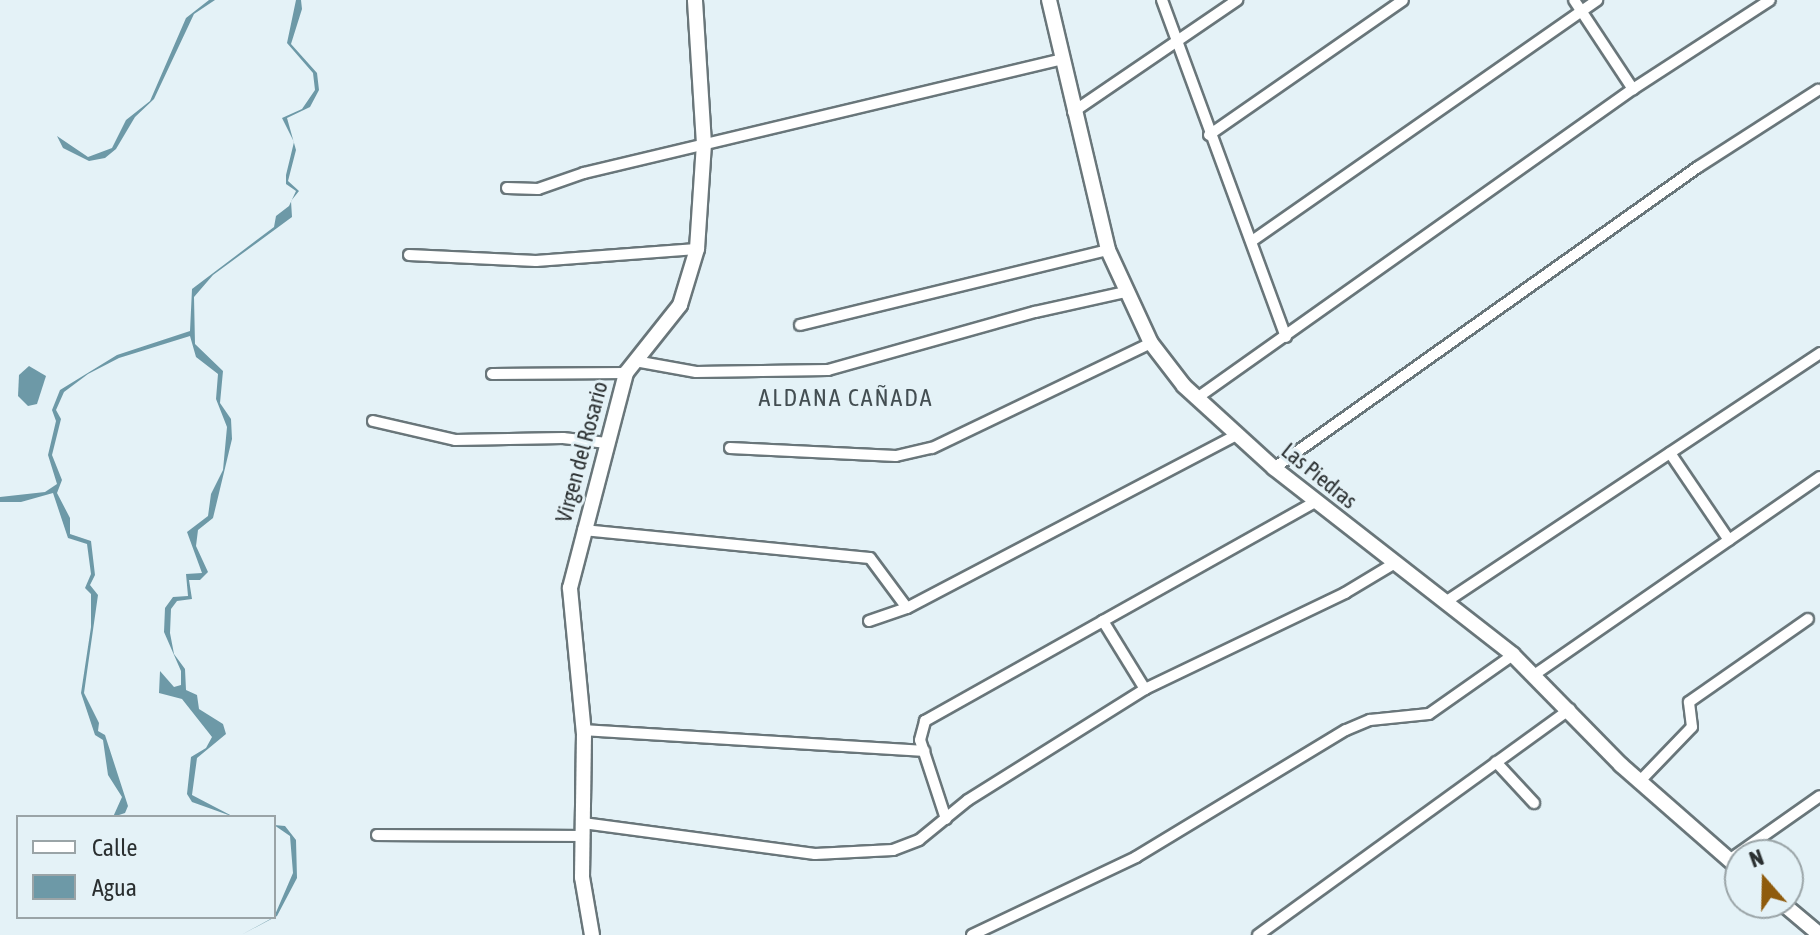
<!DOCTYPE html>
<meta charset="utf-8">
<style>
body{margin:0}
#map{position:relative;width:1820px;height:935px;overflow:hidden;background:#e4f2f7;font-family:"Asap Condensed",sans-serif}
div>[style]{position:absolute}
.water>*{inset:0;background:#6d99a7}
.roads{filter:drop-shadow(2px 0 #69767a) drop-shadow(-2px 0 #69767a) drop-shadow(0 2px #69767a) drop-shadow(0 -2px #69767a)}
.street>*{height:10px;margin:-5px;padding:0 5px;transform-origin:5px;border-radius:5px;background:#fff}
.secondary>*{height:14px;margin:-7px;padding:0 7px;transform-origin:7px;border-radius:7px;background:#fff}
span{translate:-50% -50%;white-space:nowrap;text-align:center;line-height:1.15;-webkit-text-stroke:6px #e4f2f7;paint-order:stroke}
.street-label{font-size:22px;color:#2a2f30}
.neighbourhood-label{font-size:24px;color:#434e52;letter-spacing:2px}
.legend{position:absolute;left:16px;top:815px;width:260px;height:104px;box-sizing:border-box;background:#e4f2f7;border:2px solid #9aa4a7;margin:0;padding:10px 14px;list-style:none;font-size:24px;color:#2a2f30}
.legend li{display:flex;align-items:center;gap:16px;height:40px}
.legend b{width:40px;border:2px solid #9aa4a7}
.north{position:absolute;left:1724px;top:839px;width:80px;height:80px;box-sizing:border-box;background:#e4f2f7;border:2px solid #9aa4a7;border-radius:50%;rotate:340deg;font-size:22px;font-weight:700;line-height:32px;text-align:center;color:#2a2f30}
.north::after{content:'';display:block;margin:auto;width:28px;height:36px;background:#8f5b0c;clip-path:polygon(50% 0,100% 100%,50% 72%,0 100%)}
</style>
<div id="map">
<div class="water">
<div style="clip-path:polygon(209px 0,215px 0,194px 14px,154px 99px,135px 117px,116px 149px,105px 158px,89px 161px,63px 148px,57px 136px,88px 157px,112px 148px,126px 120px,150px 101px,186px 18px)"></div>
<div style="clip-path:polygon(296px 0,301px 0,302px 9px,291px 44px,317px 73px,319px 90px,310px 107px,287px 118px,296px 150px,288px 181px,299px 191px,291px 201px,292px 217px,213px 275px,194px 297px,195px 344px,223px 371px,220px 403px,231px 419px,232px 439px,213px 518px,198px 530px,196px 546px,208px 572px,200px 580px,189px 580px,192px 599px,177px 601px,171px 609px,170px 633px,174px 654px,185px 669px,186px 690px,197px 695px,199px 709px,223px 724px,226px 734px,197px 758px,192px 795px,234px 817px,192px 802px,187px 794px,191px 757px,206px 748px,212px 737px,182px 699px,159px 693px,160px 671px,174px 687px,181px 685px,181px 671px,164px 632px,165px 608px,173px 597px,188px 596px,186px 574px,202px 573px,187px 532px,208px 516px,211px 494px,223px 470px,227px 427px,216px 399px,218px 374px,196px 357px,190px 336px,119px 358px,88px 374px,64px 392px,56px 410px,61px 419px,52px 455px,62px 480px,57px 493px,70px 518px,70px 534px,91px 541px,95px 575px,90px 585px,98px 595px,84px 693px,99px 723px,98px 731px,105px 735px,128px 806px,125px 813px,113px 817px,122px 797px,108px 775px,103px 740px,95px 735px,81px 693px,91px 627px,91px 594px,85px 588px,91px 574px,87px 544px,68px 538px,53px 493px,21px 502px,0 502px,0 497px,45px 492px,57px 484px,48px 455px,56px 421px,52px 410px,60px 390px,117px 355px,190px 331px,192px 289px,274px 227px,276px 216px,289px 206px,296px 191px,286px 184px,286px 175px,294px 142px,282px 118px,302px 109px,315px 90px,313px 73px,287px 43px)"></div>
<div style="clip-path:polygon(29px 366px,46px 376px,37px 404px,28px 406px,18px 396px,19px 375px)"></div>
<div style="clip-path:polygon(274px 825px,285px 826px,296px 840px,297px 878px,277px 916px,241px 935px,274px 917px,293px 873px,290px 836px)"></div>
</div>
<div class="roads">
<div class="street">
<div style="left:1162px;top:0;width:359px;rotate:69.8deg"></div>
<div style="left:1574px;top:0;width:107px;rotate:56.5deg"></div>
<div style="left:1073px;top:112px;width:199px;rotate:-34.3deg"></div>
<div style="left:1209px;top:135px;width:236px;rotate:-34.8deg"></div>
<div style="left:507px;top:188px;width:31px;rotate:2deg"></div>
<div style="left:538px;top:189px;width:49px;rotate:-19.2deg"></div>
<div style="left:584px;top:173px;width:490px;rotate:-13.4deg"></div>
<div style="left:1252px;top:241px;width:421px;rotate:-34.9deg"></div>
<div style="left:409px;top:255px;width:127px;rotate:2.7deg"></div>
<div style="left:536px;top:261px;width:161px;rotate:-4.3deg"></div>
<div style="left:800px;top:325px;width:317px;rotate:-13.7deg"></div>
<div style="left:635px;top:361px;width:62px;rotate:10.2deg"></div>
<div style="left:696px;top:372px;width:132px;rotate:-0.9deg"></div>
<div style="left:828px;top:370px;width:215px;rotate:-15.7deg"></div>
<div style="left:1035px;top:312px;width:92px;rotate:-12.5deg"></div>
<div style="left:492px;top:374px;width:134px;rotate:-0.4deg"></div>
<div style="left:1197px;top:398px;width:534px;rotate:-35.33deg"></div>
<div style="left:1633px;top:89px;width:163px;rotate:-33deg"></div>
<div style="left:373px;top:421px;width:84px;rotate:13deg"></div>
<div style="left:455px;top:440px;width:108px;rotate:-1.1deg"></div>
<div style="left:563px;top:438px;width:44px;rotate:6.5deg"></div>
<div style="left:730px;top:448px;width:166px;rotate:2.8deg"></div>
<div style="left:896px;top:456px;width:37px;rotate:-13deg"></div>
<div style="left:932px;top:448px;width:243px;rotate:-25.6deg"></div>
<div style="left:1670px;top:453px;width:105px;rotate:55.9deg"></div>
<div style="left:1274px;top:468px;width:520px;rotate:-35.37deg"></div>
<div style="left:1698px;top:167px;width:143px;rotate:-32.7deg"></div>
<div style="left:583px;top:530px;width:288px;rotate:5.6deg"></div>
<div style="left:870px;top:558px;width:62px;rotate:53.5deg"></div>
<div style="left:1447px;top:601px;width:448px;rotate:-33.6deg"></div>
<div style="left:869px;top:621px;width:40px;rotate:-18.9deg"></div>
<div style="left:907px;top:608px;width:373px;rotate:-27.7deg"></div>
<div style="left:1534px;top:675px;width:348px;rotate:-34.7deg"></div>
<div style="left:1145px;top:689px;width:80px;rotate:-121.7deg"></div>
<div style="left:1103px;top:621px;width:243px;rotate:-29.3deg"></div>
<div style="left:583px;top:730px;width:342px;rotate:3.5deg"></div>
<div style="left:1496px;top:762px;width:56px;rotate:47.2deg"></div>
<div style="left:1639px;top:782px;width:76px;rotate:-46.1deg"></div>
<div style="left:1692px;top:727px;width:25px;rotate:-97deg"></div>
<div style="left:1689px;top:702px;width:145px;rotate:-34.9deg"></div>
<div style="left:946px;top:819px;width:83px;rotate:-108.2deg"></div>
<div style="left:920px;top:740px;width:20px;rotate:-75deg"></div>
<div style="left:925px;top:721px;width:204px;rotate:-29.3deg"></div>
<div style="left:583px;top:823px;width:234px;rotate:7.6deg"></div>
<div style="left:815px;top:854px;width:78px;rotate:-2.9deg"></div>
<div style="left:893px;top:850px;width:28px;rotate:-21deg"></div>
<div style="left:919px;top:840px;width:63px;rotate:-39.2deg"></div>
<div style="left:968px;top:800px;width:209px;rotate:-32.1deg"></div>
<div style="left:1145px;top:689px;width:222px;rotate:-25.6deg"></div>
<div style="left:1345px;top:593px;width:58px;rotate:-31deg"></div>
<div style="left:377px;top:835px;width:205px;rotate:0.3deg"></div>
<div style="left:1729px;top:860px;width:111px;rotate:-35.1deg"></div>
<div style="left:972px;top:935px;width:182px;rotate:-25.4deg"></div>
<div style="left:1136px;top:857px;width:245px;rotate:-31.2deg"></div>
<div style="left:1346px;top:730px;width:26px;rotate:-23deg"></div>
<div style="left:1370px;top:720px;width:59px;rotate:-5.8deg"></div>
<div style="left:1429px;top:714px;width:103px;rotate:-35.1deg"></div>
<div style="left:1258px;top:935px;width:385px;rotate:-35.9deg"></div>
</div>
<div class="secondary">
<div style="left:1049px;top:0;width:257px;rotate:76.7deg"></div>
<div style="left:1108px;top:250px;width:102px;rotate:65.2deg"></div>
<div style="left:1151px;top:343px;width:54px;rotate:52.5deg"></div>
<div style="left:1184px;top:386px;width:122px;rotate:42.3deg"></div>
<div style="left:1274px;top:468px;width:303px;rotate:38deg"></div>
<div style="left:1513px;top:655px;width:154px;rotate:45.5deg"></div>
<div style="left:1621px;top:765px;width:158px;rotate:41.2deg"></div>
<div style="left:1782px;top:903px;width:50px;rotate:40.1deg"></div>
<div style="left:592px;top:935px;width:59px;rotate:-99.8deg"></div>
<div style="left:582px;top:877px;width:143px;rotate:-89.2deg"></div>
<div style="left:584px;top:734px;width:147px;rotate:-95.5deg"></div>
<div style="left:570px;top:588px;width:222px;rotate:-75.4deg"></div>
<div style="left:626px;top:373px;width:87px;rotate:-51.5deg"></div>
<div style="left:680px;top:305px;width:59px;rotate:-73.1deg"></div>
<div style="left:697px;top:249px;width:105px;rotate:-86.2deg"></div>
<div style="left:704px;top:144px;width:144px;rotate:-93.6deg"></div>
</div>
</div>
<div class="street-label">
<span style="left:582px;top:452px;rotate:-75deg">Virgen del Rosario</span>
<span style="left:1319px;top:476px;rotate:39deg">Las Piedras</span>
</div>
<div class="neighbourhood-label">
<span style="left:846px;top:398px">ALDANA CAÑADA</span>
</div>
<ul class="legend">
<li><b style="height:10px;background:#fff"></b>Calle</li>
<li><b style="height:22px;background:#6d99a7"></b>Agua</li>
</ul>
<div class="north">N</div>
</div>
